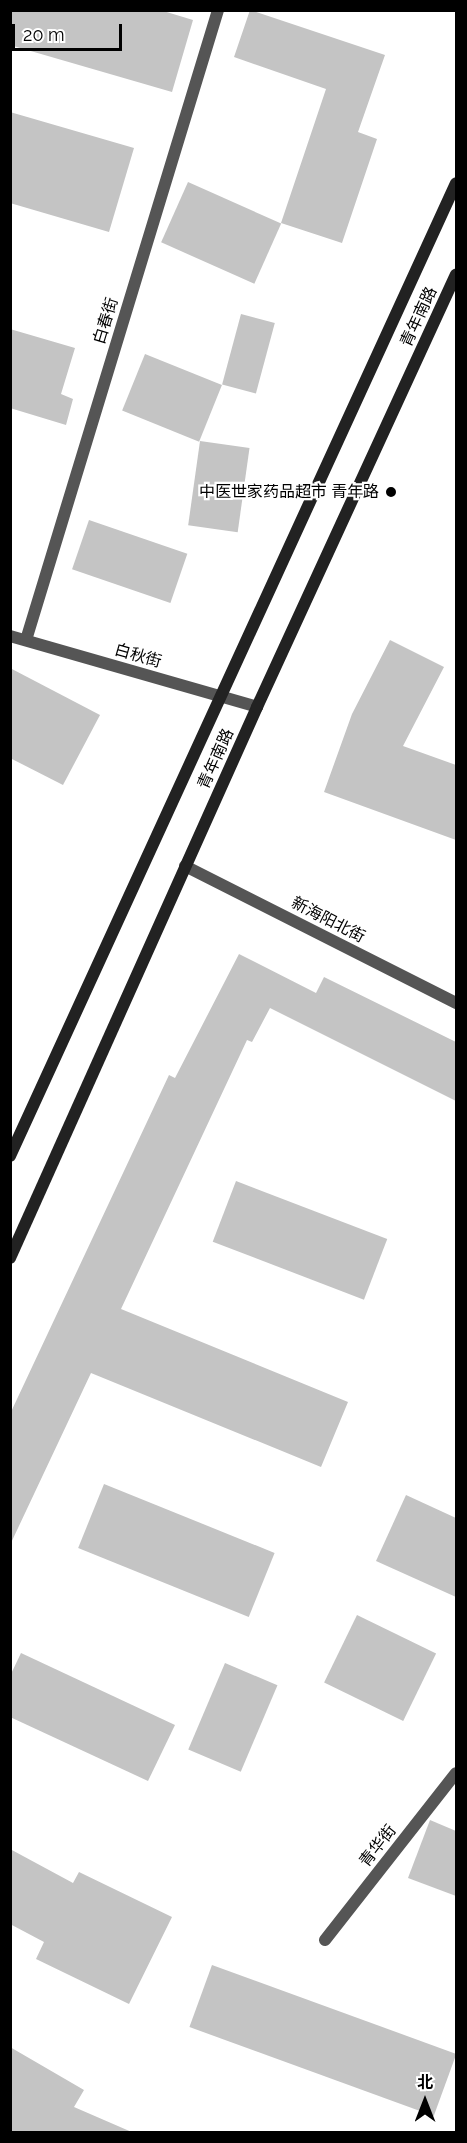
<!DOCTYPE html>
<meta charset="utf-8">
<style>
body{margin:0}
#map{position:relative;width:467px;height:2143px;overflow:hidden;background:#fff;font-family:Raleway,"Noto Sans SC",sans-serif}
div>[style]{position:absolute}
.building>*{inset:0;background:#c4c4c4;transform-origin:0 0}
.service>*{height:12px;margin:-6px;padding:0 6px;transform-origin:6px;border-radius:6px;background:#555}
.minor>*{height:12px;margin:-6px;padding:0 6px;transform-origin:6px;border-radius:6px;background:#555}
.secondary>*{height:12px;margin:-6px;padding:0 6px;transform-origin:6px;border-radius:6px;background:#222}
.dots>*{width:16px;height:16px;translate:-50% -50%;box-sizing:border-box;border:3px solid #fff;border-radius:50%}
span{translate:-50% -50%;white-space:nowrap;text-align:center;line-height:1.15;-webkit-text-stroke:4.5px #fff;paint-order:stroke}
.street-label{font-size:16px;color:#000}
.poi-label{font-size:16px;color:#000}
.right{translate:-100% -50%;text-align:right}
.frame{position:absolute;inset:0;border:12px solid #000;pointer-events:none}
.north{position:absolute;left:395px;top:2071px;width:60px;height:60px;-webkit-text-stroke:4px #fff;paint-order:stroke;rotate:0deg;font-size:16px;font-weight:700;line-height:24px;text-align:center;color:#000}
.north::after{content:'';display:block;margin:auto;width:21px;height:27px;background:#000;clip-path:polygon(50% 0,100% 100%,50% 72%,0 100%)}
.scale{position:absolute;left:12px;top:24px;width:110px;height:27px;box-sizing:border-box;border:3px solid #000;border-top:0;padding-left:8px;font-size:18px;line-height:21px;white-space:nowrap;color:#000;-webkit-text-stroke:4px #fff;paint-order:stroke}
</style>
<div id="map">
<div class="building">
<div style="clip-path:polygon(10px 10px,160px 10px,193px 20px,172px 92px,10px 45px)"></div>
<div style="clip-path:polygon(250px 10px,385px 55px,358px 132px,377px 139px,342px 243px,281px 223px,326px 89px,234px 57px)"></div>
<div style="clip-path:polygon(10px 112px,134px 148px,109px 232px,10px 203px)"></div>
<div style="left:188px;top:182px;width:102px;height:66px;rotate:24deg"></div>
<div style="left:241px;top:314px;width:35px;height:73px;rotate:15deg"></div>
<div style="clip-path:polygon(10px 329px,75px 348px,61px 394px,73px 399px,66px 425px,10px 408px)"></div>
<div style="left:145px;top:354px;width:83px;height:61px;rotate:22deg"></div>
<div style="left:200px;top:441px;width:50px;height:85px;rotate:8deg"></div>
<div style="left:89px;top:520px;width:104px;height:52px;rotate:19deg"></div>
<div style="clip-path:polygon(390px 640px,444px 667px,403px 746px,456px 765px,456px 840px,324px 792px,352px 714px)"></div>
<div style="clip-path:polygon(10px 668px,100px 715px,63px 785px,10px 758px)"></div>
<div style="clip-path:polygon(239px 954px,316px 993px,324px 977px,456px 1042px,456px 1101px,270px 1008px,252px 1042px,247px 1040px,121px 1309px,348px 1402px,321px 1467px,91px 1373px,10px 1545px,10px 1414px,169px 1075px,175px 1078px)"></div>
<div style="left:236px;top:1181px;width:162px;height:65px;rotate:21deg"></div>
<div style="left:104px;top:1484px;width:184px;height:69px;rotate:22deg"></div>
<div style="clip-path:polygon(406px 1495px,456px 1518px,456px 1597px,376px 1561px)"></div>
<div style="left:357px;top:1615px;width:88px;height:75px;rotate:26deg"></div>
<div style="clip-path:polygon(21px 1653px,175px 1725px,148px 1781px,10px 1717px,10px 1676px)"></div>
<div style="left:225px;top:1663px;width:57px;height:94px;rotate:23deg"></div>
<div style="clip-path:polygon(430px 1820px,456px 1831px,456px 1896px,408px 1878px)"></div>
<div style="clip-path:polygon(10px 1849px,73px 1883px,79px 1872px,172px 1917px,129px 2004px,36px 1959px,44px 1942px,10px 1924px)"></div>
<div style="left:212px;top:1965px;width:260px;height:66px;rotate:20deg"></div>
<div style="clip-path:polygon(10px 2047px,84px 2090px,74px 2107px,134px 2133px,10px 2133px)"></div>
</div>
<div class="service">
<div style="left:10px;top:636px;width:257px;rotate:16deg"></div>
</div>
<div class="minor">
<div style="left:26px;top:640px;width:659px;rotate:-73.05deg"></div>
<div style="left:185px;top:866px;width:304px;rotate:26.8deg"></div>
<div style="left:325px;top:1940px;width:212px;rotate:-51.9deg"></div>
</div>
<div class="secondary">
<div style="left:10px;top:1156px;width:1070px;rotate:-65.37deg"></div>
<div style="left:10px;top:1258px;width:604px;rotate:-65.85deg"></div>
<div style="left:257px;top:707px;width:476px;rotate:-65.3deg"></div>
</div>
<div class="dots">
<div style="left:391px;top:492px;background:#000"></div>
</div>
<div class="street-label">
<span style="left:419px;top:317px;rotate:-65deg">青年南路</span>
<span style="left:106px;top:321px;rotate:-73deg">白春街</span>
<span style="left:138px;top:656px;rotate:16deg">白秋街</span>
<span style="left:216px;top:759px;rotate:-66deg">青年南路</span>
<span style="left:328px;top:920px;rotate:27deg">新海阳北街</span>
<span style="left:378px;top:1846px;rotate:-52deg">青华街</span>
</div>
<div class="poi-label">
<span class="right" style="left:379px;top:492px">中医世家药品超市 青年路</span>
</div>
<div class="frame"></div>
<div class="north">北</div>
<div class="scale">20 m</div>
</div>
